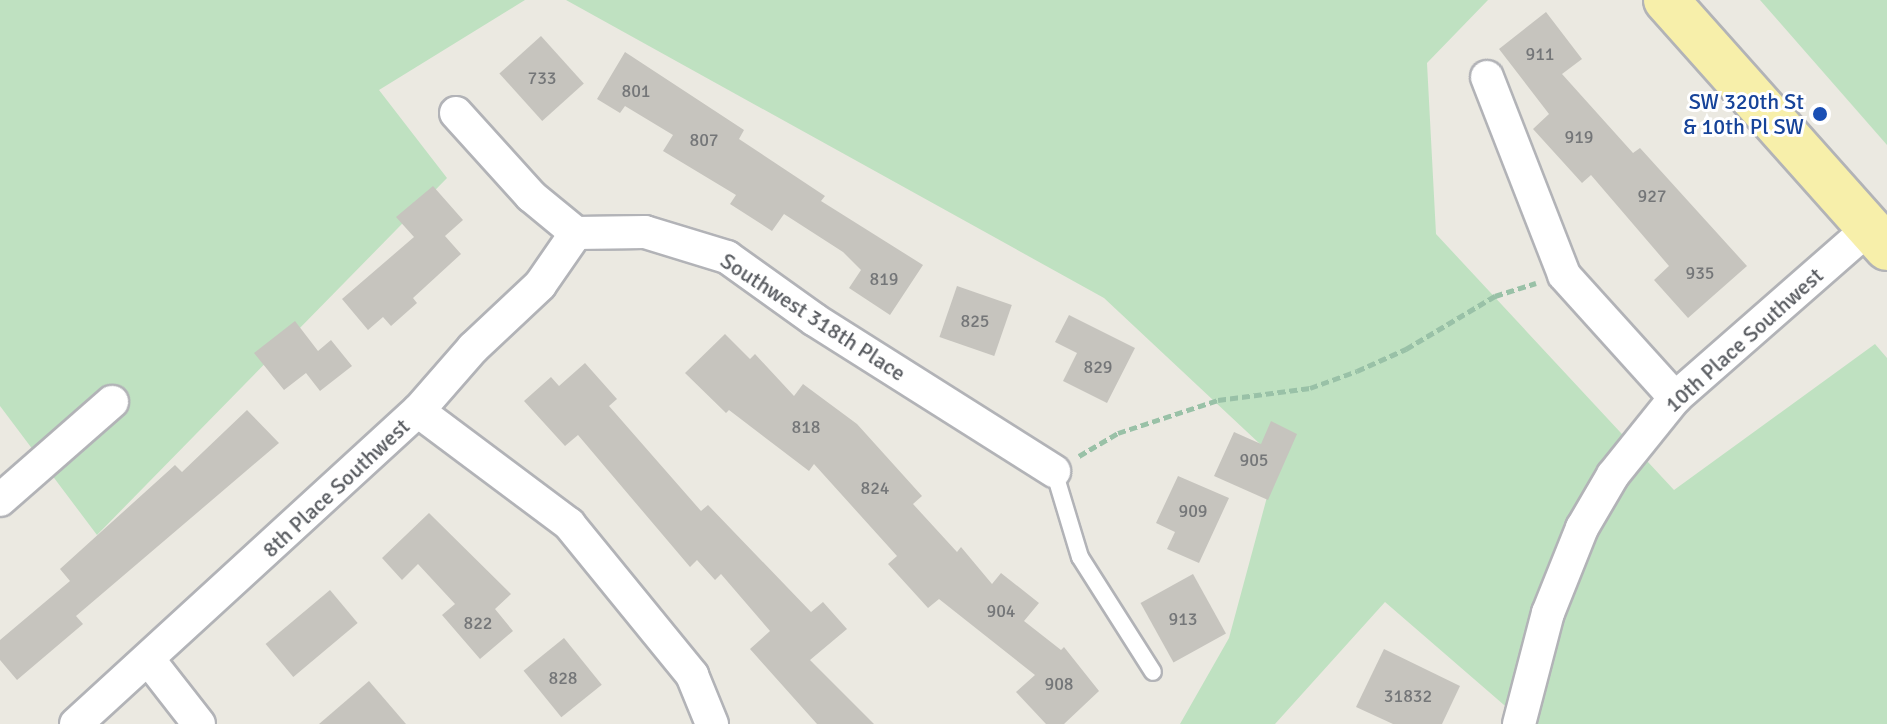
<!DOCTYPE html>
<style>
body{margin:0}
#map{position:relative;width:1887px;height:724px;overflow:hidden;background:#ebe9e1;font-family:Signika,sans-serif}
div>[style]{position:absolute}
.green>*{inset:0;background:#bfe1c1}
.building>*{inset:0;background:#c6c4be;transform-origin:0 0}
.path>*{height:5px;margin-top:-2.5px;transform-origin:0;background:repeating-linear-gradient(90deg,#99c1a7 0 8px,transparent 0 12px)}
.roads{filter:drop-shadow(2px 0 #b2b3b7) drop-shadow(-2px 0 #b2b3b7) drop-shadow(0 2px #b2b3b7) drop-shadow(0 -2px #b2b3b7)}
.service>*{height:16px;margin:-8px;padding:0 8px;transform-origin:8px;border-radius:8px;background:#fff}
.minor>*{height:32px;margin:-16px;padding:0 16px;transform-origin:16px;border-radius:16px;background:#fff}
.primary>*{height:44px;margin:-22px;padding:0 22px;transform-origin:22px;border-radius:22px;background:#f7efaa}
.dots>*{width:22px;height:22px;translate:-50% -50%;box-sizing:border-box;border:4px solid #fff;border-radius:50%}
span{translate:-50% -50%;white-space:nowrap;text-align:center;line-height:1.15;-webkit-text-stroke:6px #fff;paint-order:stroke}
.number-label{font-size:18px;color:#747678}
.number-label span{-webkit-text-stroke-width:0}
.transit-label{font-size:22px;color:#164399}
.right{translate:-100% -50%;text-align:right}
.street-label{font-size:22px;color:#595c61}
</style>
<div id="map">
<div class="green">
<div style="clip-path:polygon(0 0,525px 0,379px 90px,447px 178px,97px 535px,0 406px)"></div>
<div style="clip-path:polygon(566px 0,1488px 0,1427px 63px,1436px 234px,1674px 490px,1875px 344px,1887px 358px,1887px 724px,1526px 724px,1385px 602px,1275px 724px,1180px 724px,1229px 638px,1277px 460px,1104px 298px)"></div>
<div style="clip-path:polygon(1760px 0,1887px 0,1887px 145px,1838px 89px)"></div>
</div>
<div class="building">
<div style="clip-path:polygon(1546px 12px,1582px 59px,1562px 74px,1633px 153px,1640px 148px,1747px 266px,1688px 318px,1654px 280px,1669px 266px,1591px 175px,1582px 183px,1533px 129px,1549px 114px,1499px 49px)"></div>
<div style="left:541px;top:36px;width:64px;height:56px;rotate:48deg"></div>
<div style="clip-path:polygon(625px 52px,744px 130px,739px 139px,825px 196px,821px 201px,923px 265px,890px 315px,849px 288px,861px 270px,843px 252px,784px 214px,772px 231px,730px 204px,736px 195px,663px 151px,673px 135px,625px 106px,620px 113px,597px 99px)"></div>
<div style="clip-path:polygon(433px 186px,463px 220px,445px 236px,461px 254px,413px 298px,417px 303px,391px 326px,383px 317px,368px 330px,342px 299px,414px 237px,396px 217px)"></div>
<div style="left:957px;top:286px;width:58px;height:54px;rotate:19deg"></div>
<div style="clip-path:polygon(1069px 315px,1135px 348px,1107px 403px,1063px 381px,1077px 353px,1055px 342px)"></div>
<div style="clip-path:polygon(295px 321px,318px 351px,331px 340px,352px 366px,320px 391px,306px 373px,284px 390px,254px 353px)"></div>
<div style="clip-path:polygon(725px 334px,750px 359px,755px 354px,794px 396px,803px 384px,857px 424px,922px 496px,913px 504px,957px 552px,961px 547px,992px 584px,1001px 573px,1039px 603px,1024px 621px,1061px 650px,1064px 647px,1099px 691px,1064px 724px,1046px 724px,1016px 692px,1035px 675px,939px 599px,928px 608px,888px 564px,897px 556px,814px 464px,809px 471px,729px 410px,726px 413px,685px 373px)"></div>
<div style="clip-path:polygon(585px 363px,617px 399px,609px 406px,701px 511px,708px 505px,811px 612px,823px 602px,847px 629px,810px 660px,874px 724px,817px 724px,750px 649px,770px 631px,721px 574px,715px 580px,697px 560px,690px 567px,578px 435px,565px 446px,524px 401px,551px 377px,559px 386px)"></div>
<div style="clip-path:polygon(247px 410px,279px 443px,76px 616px,83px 624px,17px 680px,0 660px,0 640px,70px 581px,60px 569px,175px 465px,182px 472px)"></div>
<div style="clip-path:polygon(1271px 421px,1297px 434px,1268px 500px,1214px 476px,1234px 432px,1261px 444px)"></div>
<div style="clip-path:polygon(1178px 476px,1229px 498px,1199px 563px,1167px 549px,1175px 532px,1156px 523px)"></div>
<div style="clip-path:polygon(429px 513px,511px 594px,495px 609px,513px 631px,480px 659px,442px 615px,455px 604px,418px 564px,402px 580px,382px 558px)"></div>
<div style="left:1193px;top:574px;width:68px;height:60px;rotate:61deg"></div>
<div style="left:330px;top:590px;width:43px;height:84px;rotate:50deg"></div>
<div style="left:564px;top:638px;width:60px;height:52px;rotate:51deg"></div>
<div style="clip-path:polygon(1384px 649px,1460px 686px,1442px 724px,1393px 724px,1356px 707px)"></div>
<div style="clip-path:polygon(369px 681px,406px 724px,319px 724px)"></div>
</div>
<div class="path">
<div style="left:1079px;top:456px;width:45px;rotate:-30.5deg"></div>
<div style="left:1118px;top:433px;width:105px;rotate:-18.3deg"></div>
<div style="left:1218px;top:400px;width:93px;rotate:-7.4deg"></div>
<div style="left:1310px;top:388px;width:50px;rotate:-19.9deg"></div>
<div style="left:1357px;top:371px;width:54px;rotate:-24.2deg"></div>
<div style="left:1406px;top:349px;width:104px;rotate:-30.8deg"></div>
<div style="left:1495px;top:296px;width:43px;rotate:-17.6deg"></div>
</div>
<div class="roads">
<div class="service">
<div style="left:1054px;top:471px;width:90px;rotate:73.2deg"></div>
<div style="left:1080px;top:557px;width:136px;rotate:57.6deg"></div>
</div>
<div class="minor">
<div style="left:1487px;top:77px;width:212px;rotate:68.7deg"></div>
<div style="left:1564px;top:275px;width:166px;rotate:47.9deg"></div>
<div style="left:456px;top:113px;width:112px;rotate:47.9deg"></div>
<div style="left:531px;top:196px;width:58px;rotate:39.4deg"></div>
<div style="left:576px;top:233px;width:69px;rotate:-0.8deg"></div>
<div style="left:645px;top:232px;width:86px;rotate:17deg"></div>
<div style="left:727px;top:257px;width:108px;rotate:35.6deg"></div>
<div style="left:815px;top:320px;width:283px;rotate:32.3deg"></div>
<div style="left:418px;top:411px;width:189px;rotate:36.8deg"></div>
<div style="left:569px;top:524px;width:195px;rotate:50.8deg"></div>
<div style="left:692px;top:675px;width:53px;rotate:67.8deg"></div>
<div style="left:0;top:500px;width:149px;rotate:-41.2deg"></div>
<div style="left:149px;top:660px;width:81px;rotate:52deg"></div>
<div style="left:76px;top:724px;width:464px;rotate:-42.5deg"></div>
<div style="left:418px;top:411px;width:84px;rotate:-48.9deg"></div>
<div style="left:473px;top:348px;width:92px;rotate:-43.2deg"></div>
<div style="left:540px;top:285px;width:63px;rotate:-55.3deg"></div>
<div style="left:1519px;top:724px;width:115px;rotate:-75.4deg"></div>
<div style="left:1548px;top:613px;width:92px;rotate:-68.2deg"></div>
<div style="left:1582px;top:528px;width:61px;rotate:-59.7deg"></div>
<div style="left:1613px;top:475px;width:99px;rotate:-51.2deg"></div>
<div style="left:1675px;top:398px;width:258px;rotate:-41.2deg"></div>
</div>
<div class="primary">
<div style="left:1666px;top:0;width:332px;rotate:48.3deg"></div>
</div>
</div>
<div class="dots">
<div style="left:1820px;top:114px;background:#1a4fb4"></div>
</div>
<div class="number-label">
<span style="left:1540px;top:54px">911</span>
<span style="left:542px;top:78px">733</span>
<span style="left:636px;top:91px">801</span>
<span style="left:1579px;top:137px">919</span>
<span style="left:704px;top:140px">807</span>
<span style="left:1652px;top:196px">927</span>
<span style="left:1700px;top:273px">935</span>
<span style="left:884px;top:279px">819</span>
<span style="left:975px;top:321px">825</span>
<span style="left:1098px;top:367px">829</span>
<span style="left:806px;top:427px">818</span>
<span style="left:1254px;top:460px">905</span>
<span style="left:875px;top:488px">824</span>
<span style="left:1193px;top:511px">909</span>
<span style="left:1001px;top:611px">904</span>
<span style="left:1183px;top:619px">913</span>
<span style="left:478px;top:623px">822</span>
<span style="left:563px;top:678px">828</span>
<span style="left:1059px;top:684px">908</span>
<span style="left:1408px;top:696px">31832</span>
</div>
<div class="transit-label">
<span class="right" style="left:1804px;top:114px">SW 320th St<br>&amp; 10th Pl SW</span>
</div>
<div class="street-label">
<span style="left:813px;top:317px;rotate:33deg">Southwest 318th Place</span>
<span style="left:1744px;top:340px;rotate:-42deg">10th Place Southwest</span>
<span style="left:336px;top:488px;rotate:-43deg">8th Place Southwest</span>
</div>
</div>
